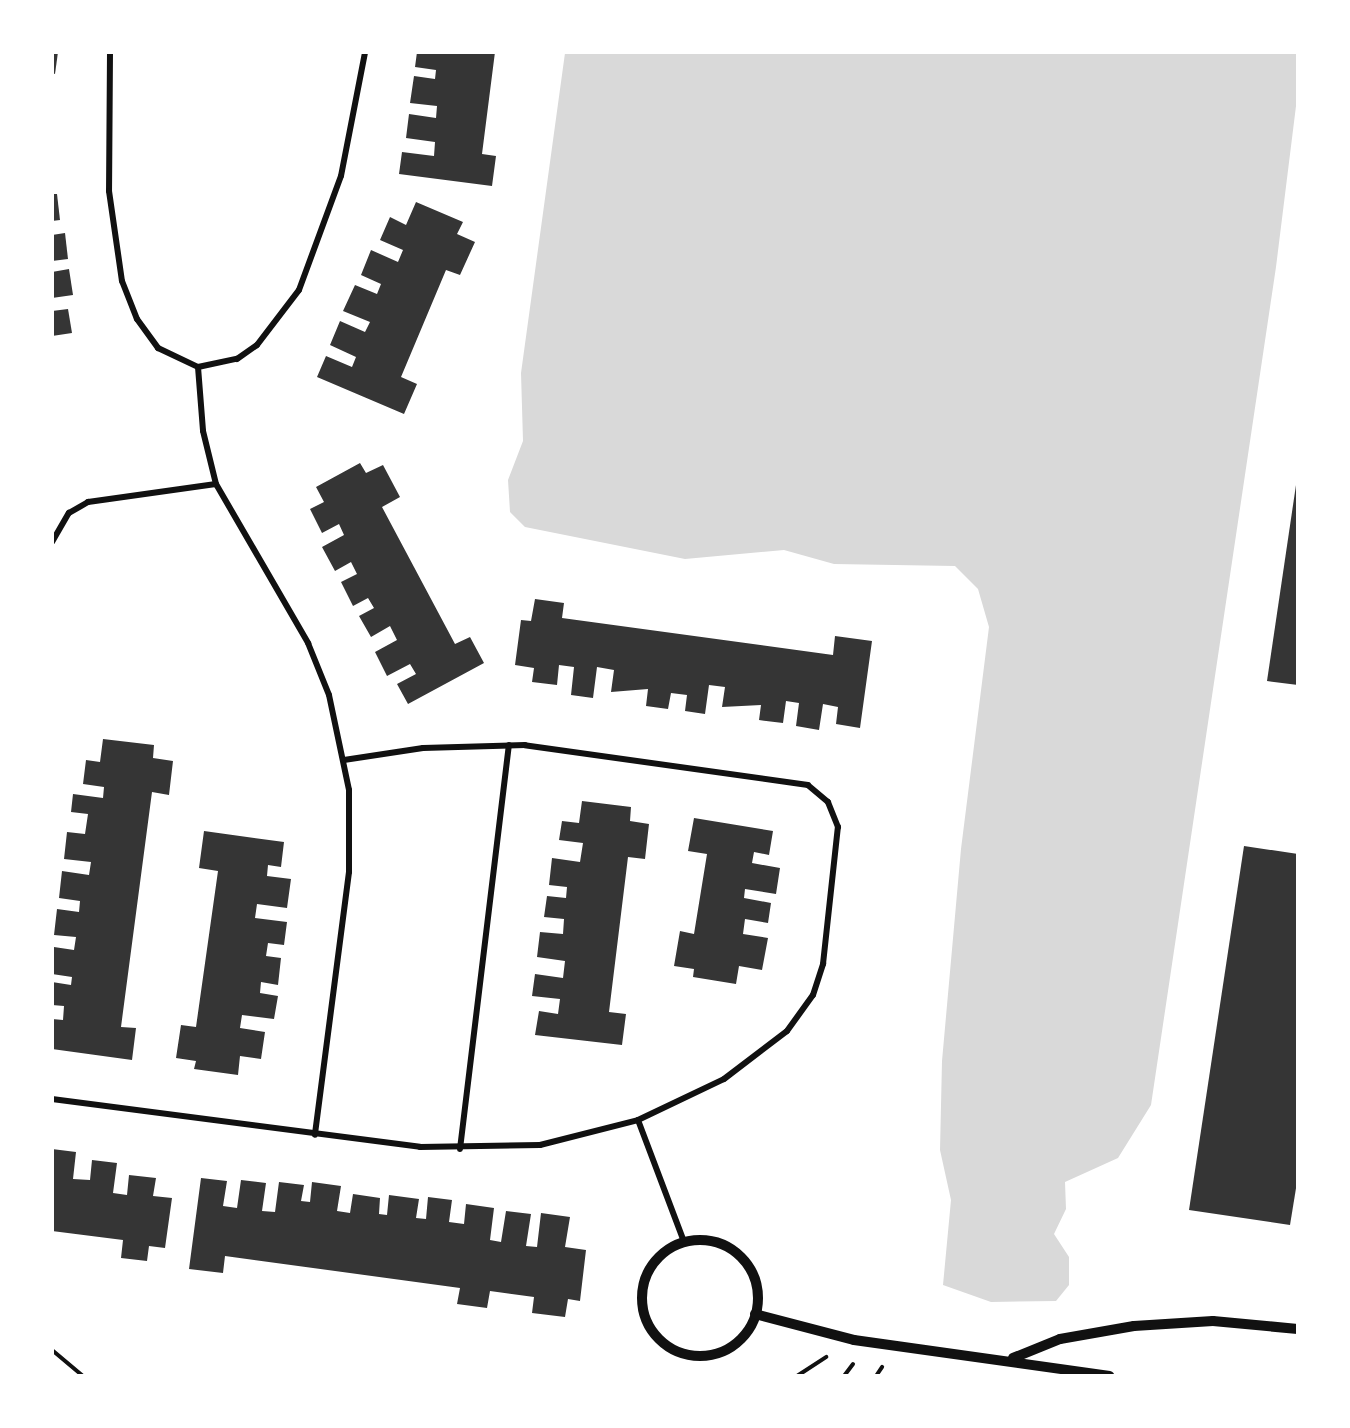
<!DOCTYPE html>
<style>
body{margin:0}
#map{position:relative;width:1350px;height:1428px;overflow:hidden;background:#fff;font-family:Montserrat,sans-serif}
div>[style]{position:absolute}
.water>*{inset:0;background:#d9d9d9}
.building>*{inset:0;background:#353535}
.path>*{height:4px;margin:-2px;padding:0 2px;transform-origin:2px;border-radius:2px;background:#111}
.minor>*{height:6px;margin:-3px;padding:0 3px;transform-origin:3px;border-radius:3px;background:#111}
.tertiary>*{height:10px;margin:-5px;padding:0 5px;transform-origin:5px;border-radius:5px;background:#111}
.tertiary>.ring{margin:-5px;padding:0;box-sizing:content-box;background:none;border:10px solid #111;border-radius:50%}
span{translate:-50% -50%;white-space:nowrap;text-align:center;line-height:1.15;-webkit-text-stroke:6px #fff;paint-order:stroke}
.frame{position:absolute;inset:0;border:54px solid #fff;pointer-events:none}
</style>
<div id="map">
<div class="water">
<div style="clip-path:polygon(565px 53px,1297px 53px,1297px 98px,1276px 267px,1151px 1105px,1118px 1158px,1065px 1182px,1066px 1209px,1054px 1234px,1069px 1257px,1069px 1285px,1056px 1301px,991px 1302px,943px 1285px,951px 1200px,940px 1150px,942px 1061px,961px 849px,989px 627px,978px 589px,955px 566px,834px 564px,784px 550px,685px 559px,525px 527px,510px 512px,508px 480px,523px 441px,521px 373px)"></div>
</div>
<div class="building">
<div style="clip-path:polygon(52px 52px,58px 52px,55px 74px,52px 73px)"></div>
<div style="clip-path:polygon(417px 52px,495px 52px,482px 154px,496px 156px,492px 186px,399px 174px,402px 152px,434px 156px,435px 142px,406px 138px,409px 114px,436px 118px,437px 106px,410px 103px,414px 76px,435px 79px,436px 70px,415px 67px)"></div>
<div style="clip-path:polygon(52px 194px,57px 194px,60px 220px,52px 221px)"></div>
<div style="clip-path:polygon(416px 202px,463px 222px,457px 234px,475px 242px,460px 275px,446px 270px,401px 377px,417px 384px,404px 414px,317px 377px,326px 356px,352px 367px,356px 357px,330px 345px,340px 321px,365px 332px,370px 322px,343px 311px,355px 285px,377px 294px,381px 284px,361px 275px,371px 250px,398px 262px,403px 250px,380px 240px,390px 217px,406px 225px)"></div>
<div style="clip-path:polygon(65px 233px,68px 259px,52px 261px,52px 235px)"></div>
<div style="clip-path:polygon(69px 269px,73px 295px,52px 298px,52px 272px)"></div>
<div style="clip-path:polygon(68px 309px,72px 333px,52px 336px,52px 311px)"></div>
<div style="clip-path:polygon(360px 463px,366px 473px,383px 465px,400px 497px,382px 507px,455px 644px,470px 637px,484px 663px,408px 704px,397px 684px,416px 674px,410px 664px,387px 676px,375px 652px,397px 640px,390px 626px,371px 637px,359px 616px,374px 608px,368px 598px,353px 606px,341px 582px,357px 574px,351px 562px,335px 571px,322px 547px,344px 535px,339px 524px,322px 533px,310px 509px,324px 502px,316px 487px)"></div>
<div style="clip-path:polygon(1296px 485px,1298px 485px,1298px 685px,1267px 681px)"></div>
<div style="clip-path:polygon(535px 599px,564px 603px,562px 618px,833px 655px,835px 636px,872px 641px,860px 728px,836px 724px,838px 707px,823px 704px,819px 730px,796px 726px,799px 703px,786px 701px,783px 723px,759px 720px,761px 705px,722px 707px,725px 687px,709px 685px,705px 714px,685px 711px,687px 695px,671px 693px,668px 709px,646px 706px,648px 689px,611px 692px,614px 670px,597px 667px,593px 698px,571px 695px,574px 667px,559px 665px,557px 685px,532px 682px,534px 668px,515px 665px,521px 620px,531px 621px)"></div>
<div style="clip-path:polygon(103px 739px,154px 745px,153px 758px,173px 761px,169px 795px,152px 792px,121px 1027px,136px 1028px,132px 1060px,52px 1049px,52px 1019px,63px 1020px,64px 1006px,52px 1005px,52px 982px,71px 985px,72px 977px,52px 974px,54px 947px,74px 950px,76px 937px,54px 935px,57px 909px,79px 912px,80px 901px,59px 898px,62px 871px,89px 875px,91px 862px,64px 859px,67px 832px,85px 834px,88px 814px,71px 812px,73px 794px,103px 798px,104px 787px,83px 784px,86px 760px,100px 762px)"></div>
<div style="clip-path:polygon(582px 801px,631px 807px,630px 821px,649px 824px,645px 859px,628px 857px,609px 1012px,626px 1014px,622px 1045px,535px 1035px,539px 1011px,558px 1014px,560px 999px,532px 996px,535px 974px,563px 978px,565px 961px,537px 957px,540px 932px,563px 934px,564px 919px,544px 917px,547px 896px,566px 898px,567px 887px,549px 885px,552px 858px,580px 862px,583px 843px,559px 840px,562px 821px,579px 823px)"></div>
<div style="clip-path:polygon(694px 818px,773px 831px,769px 855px,754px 852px,752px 863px,780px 868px,776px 894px,745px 889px,744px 898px,771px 903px,768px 923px,745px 919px,743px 934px,768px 938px,762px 970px,739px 966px,736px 984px,693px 977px,694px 969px,674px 966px,680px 931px,694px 934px,707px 854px,688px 851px)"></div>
<div style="clip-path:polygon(204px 831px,284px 842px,281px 867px,268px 865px,267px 876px,291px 879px,287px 908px,257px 904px,255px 918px,287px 922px,284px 945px,268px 943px,266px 956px,281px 958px,278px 985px,261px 982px,260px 993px,278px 996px,274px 1019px,242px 1015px,240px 1028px,265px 1032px,261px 1059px,240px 1056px,238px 1075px,194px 1069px,196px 1061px,176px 1058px,181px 1025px,196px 1027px,218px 871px,199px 868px)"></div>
<div style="clip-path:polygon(1244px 846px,1298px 854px,1298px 1176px,1290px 1225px,1189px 1210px)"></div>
<div style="clip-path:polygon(52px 1149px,76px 1152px,73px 1179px,90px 1180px,92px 1160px,117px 1163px,113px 1193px,127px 1195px,129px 1175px,156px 1178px,153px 1196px,172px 1198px,165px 1248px,149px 1246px,147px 1261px,121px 1258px,123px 1240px,52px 1231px)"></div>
<div style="clip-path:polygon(201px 1178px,227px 1181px,223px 1206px,237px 1208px,241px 1180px,266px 1183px,262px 1211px,275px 1212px,279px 1182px,304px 1185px,301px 1201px,310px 1202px,312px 1182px,341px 1186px,337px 1211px,350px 1213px,353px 1194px,380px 1198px,379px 1214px,387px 1215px,389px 1195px,419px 1199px,416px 1218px,426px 1219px,428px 1197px,452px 1200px,449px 1222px,464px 1224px,466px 1204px,494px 1208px,490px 1240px,501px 1242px,506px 1211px,531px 1214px,526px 1246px,537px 1247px,541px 1213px,570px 1217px,565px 1247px,586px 1250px,580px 1301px,568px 1299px,565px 1317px,532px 1313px,534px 1297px,490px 1291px,487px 1308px,457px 1304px,460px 1288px,225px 1256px,223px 1273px,189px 1269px)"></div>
</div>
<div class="path">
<div style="left:52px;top:1350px;width:40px;rotate:40deg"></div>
<div style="left:797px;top:1376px;width:35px;rotate:-33deg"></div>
<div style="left:844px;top:1376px;width:15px;rotate:-53deg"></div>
<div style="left:876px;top:1376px;width:11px;rotate:-56deg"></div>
</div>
<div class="minor">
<div style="left:110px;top:52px;width:139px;rotate:90.4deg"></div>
<div style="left:109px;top:191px;width:91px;rotate:81.8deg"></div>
<div style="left:122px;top:281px;width:41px;rotate:68.5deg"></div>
<div style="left:137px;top:319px;width:36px;rotate:54deg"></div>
<div style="left:158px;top:348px;width:44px;rotate:25.4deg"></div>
<div style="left:198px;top:367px;width:40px;rotate:-12deg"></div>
<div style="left:237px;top:359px;width:24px;rotate:-35deg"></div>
<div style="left:257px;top:345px;width:69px;rotate:-52.6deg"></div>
<div style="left:299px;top:290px;width:121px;rotate:-69.8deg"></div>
<div style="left:341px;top:176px;width:126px;rotate:-79deg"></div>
<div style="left:198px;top:367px;width:64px;rotate:85.5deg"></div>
<div style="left:203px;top:431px;width:55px;rotate:76.2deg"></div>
<div style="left:216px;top:484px;width:184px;rotate:59.9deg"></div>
<div style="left:308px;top:643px;width:56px;rotate:68deg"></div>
<div style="left:329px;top:695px;width:97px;rotate:78.1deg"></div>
<div style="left:349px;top:790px;width:82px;rotate:90deg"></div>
<div style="left:349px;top:872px;width:265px;rotate:97.4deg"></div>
<div style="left:52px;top:542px;width:34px;rotate:-60deg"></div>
<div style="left:69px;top:513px;width:22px;rotate:-30deg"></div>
<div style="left:88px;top:502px;width:129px;rotate:-8deg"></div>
<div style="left:52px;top:1099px;width:371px;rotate:7.4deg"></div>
<div style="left:420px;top:1147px;width:120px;rotate:-1deg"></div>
<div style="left:540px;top:1145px;width:101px;rotate:-14.3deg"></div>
<div style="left:638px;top:1120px;width:95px;rotate:-25.5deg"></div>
<div style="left:724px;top:1079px;width:79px;rotate:-37.3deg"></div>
<div style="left:787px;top:1031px;width:44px;rotate:-54.2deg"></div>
<div style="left:813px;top:995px;width:33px;rotate:-72deg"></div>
<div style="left:823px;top:964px;width:138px;rotate:-83.8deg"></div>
<div style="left:838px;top:827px;width:27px;rotate:-112deg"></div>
<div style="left:828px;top:802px;width:26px;rotate:-140deg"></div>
<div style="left:808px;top:785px;width:286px;rotate:-172deg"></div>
<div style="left:525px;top:745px;width:102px;rotate:178.3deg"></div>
<div style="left:423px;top:748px;width:80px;rotate:171.4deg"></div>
<div style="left:638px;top:1120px;width:130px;rotate:69.3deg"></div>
<div style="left:460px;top:1149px;width:407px;rotate:-83.1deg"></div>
</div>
<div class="tertiary">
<div class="ring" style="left:642px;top:1240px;width:106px;height:106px"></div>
<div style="left:755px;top:1314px;width:102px;rotate:14.7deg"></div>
<div style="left:854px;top:1340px;width:258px;rotate:8deg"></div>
<div style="left:1013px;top:1358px;width:51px;rotate:-22deg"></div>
<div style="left:1060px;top:1339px;width:75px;rotate:-10deg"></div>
<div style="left:1134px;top:1326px;width:79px;rotate:-3.6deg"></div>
<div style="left:1213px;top:1321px;width:85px;rotate:5.4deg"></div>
</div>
<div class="frame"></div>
</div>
